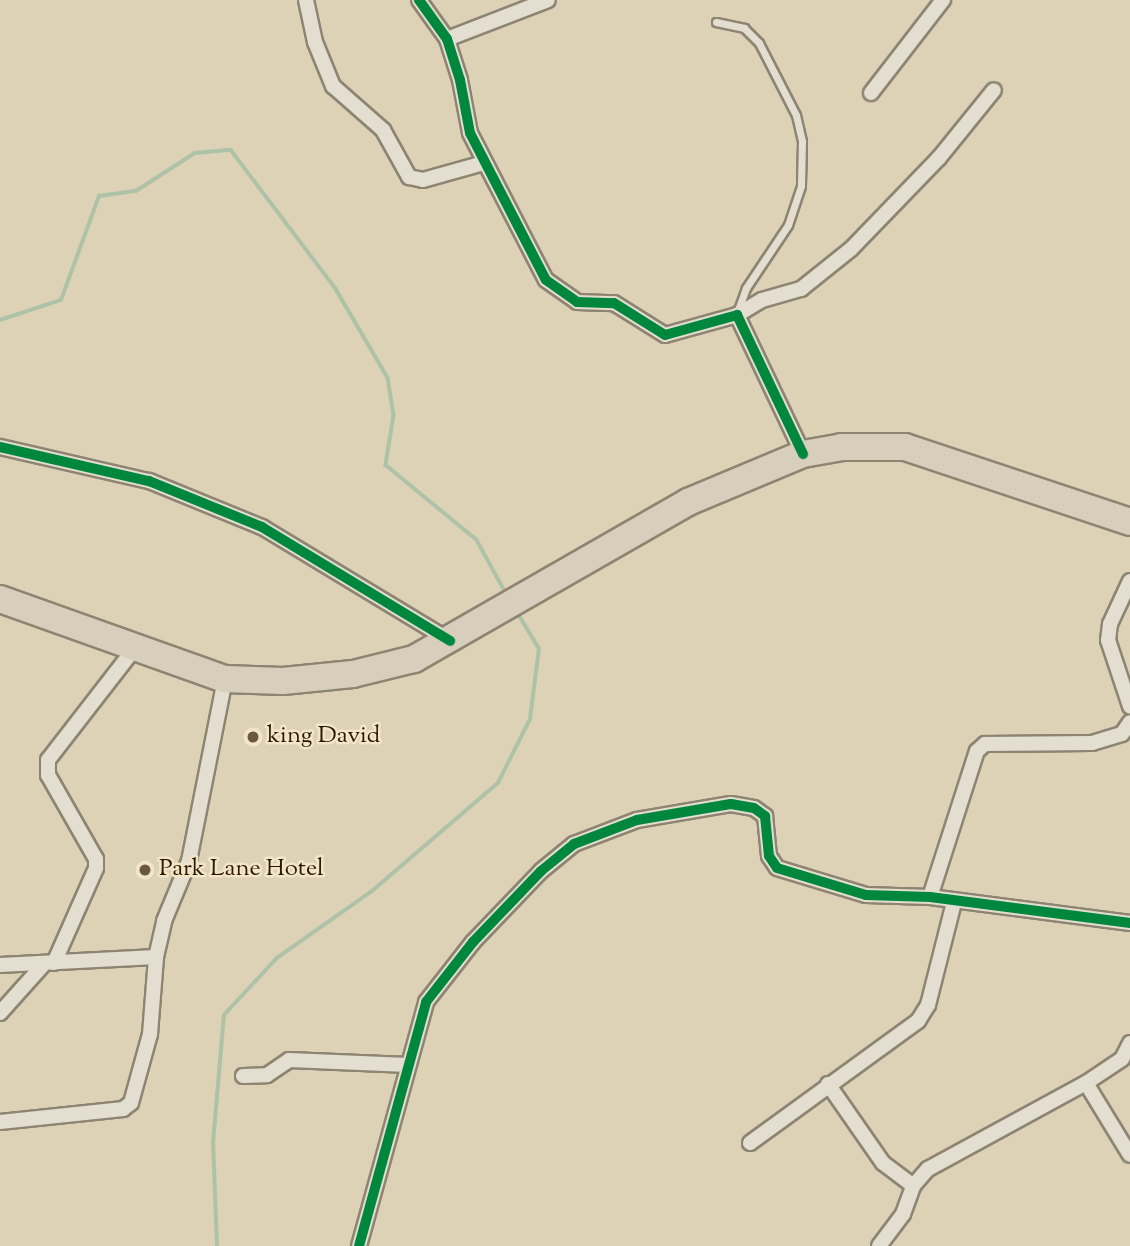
<!DOCTYPE html>
<style>
body{margin:0}
#map{position:relative;width:1130px;height:1246px;overflow:hidden;background:#ddd2b6;font-family:"Sorts Mill Goudy",serif}
div>[style]{position:absolute}
.stream>*{height:3.5px;margin:-1.75px;padding:0 1.75px;transform-origin:1.75px;border-radius:1.75px;background:#aec2a8}
.roads{filter:drop-shadow(2px 0 #8d8472) drop-shadow(-2px 0 #8d8472) drop-shadow(0 2px #8d8472) drop-shadow(0 -2px #8d8472)}
.lane>*{height:7px;margin:-3.5px;padding:0 3.5px;transform-origin:3.5px;border-radius:3.5px;background:#e3ded0}
.street>*{height:14px;margin:-7px;padding:0 7px;transform-origin:7px;border-radius:7px;background:#e3ded0}
.highway>*{height:26px;margin:-13px;padding:0 13px;transform-origin:13px;border-radius:13px;background:#d7cfbc}
.cycleway>*{height:10px;margin:-5px;padding:0 5px;transform-origin:5px;border-radius:5px;background:#00873e}
.dots>*{width:19px;height:19px;translate:-50% -50%;box-sizing:border-box;border:4px solid #f3e6c6;border-radius:50%}
span{translate:-50% -50%;white-space:nowrap;text-align:center;line-height:1.15;-webkit-text-stroke:5px #f3e6c6;paint-order:stroke}
.poi-label{font-size:24px;color:#2c1801}
.left{translate:0 -50%;text-align:left}
</style>
<div id="map">
<div class="stream">
<div style="left:0;top:320px;width:64px;rotate:-18.2deg"></div>
<div style="left:61px;top:300px;width:111px;rotate:-69.9deg"></div>
<div style="left:99px;top:196px;width:37px;rotate:-8deg"></div>
<div style="left:136px;top:191px;width:70px;rotate:-32.8deg"></div>
<div style="left:195px;top:153px;width:36px;rotate:-5deg"></div>
<div style="left:231px;top:150px;width:174px;rotate:52.9deg"></div>
<div style="left:336px;top:289px;width:103px;rotate:59.7deg"></div>
<div style="left:388px;top:378px;width:37px;rotate:81deg"></div>
<div style="left:394px;top:415px;width:51px;rotate:99.1deg"></div>
<div style="left:386px;top:465px;width:118px;rotate:39.5deg"></div>
<div style="left:477px;top:540px;width:63px;rotate:61.4deg"></div>
<div style="left:217px;top:1246px;width:103px;rotate:-92.2deg"></div>
<div style="left:213px;top:1143px;width:128px;rotate:-85.1deg"></div>
<div style="left:224px;top:1015px;width:78px;rotate:-47.1deg"></div>
<div style="left:277px;top:958px;width:116px;rotate:-35.2deg"></div>
<div style="left:372px;top:891px;width:166px;rotate:-40.6deg"></div>
<div style="left:498px;top:783px;width:72px;rotate:-63.4deg"></div>
<div style="left:530px;top:719px;width:71px;rotate:-82.7deg"></div>
<div style="left:539px;top:649px;width:44px;rotate:-121.2deg"></div>
</div>
<div class="roads">
<div class="lane">
<div style="left:716px;top:22px;width:29px;rotate:12deg"></div>
<div style="left:744px;top:28px;width:21px;rotate:45deg"></div>
<div style="left:759px;top:43px;width:81px;rotate:62.8deg"></div>
<div style="left:796px;top:115px;width:27px;rotate:77deg"></div>
<div style="left:802px;top:141px;width:45px;rotate:91.3deg"></div>
<div style="left:801px;top:186px;width:41px;rotate:108.4deg"></div>
<div style="left:788px;top:225px;width:76px;rotate:123.7deg"></div>
<div style="left:746px;top:288px;width:27px;rotate:110deg"></div>
</div>
<div class="street">
<div style="left:306px;top:0;width:43px;rotate:77.9deg"></div>
<div style="left:315px;top:42px;width:48px;rotate:67.8deg"></div>
<div style="left:333px;top:86px;width:67px;rotate:41.3deg"></div>
<div style="left:383px;top:130px;width:54px;rotate:61deg"></div>
<div style="left:409px;top:177px;width:14px;rotate:12deg"></div>
<div style="left:423px;top:180px;width:63px;rotate:-15.6deg"></div>
<div style="left:419px;top:0;width:48px;rotate:54.3deg"></div>
<div style="left:447px;top:39px;width:43px;rotate:72.4deg"></div>
<div style="left:460px;top:80px;width:54px;rotate:79.3deg"></div>
<div style="left:470px;top:133px;width:165px;rotate:62.7deg"></div>
<div style="left:546px;top:280px;width:38px;rotate:35deg"></div>
<div style="left:577px;top:302px;width:37px;rotate:2deg"></div>
<div style="left:614px;top:303px;width:60px;rotate:32.1deg"></div>
<div style="left:665px;top:335px;width:75px;rotate:-15.5deg"></div>
<div style="left:737px;top:315px;width:154px;rotate:64.6deg"></div>
<div style="left:447px;top:39px;width:108px;rotate:-21.1deg"></div>
<div style="left:871px;top:93px;width:118px;rotate:-52.3deg"></div>
<div style="left:737px;top:315px;width:29px;rotate:-31deg"></div>
<div style="left:762px;top:300px;width:41px;rotate:-15.8deg"></div>
<div style="left:801px;top:289px;width:64px;rotate:-38.7deg"></div>
<div style="left:851px;top:249px;width:127px;rotate:-46deg"></div>
<div style="left:939px;top:158px;width:87px;rotate:-51deg"></div>
<div style="left:0;top:447px;width:153px;rotate:12.9deg"></div>
<div style="left:149px;top:481px;width:122px;rotate:22.2deg"></div>
<div style="left:262px;top:527px;width:220px;rotate:31.2deg"></div>
<div style="left:1130px;top:581px;width:47px;rotate:114.9deg"></div>
<div style="left:1110px;top:624px;width:16px;rotate:97deg"></div>
<div style="left:1108px;top:640px;width:70px;rotate:71.6deg"></div>
<div style="left:930px;top:897px;width:153px;rotate:-72.2deg"></div>
<div style="left:977px;top:751px;width:11px;rotate:-41deg"></div>
<div style="left:985px;top:744px;width:107px;rotate:-0.5deg"></div>
<div style="left:1092px;top:743px;width:31px;rotate:-17deg"></div>
<div style="left:1122px;top:734px;width:14px;rotate:-56deg"></div>
<div style="left:54px;top:963px;width:104px;rotate:-66.1deg"></div>
<div style="left:96px;top:868px;width:9px;rotate:-90deg"></div>
<div style="left:96px;top:859px;width:97px;rotate:-119.7deg"></div>
<div style="left:48px;top:775px;width:15px;rotate:-90deg"></div>
<div style="left:48px;top:760px;width:140px;rotate:-52.2deg"></div>
<div style="left:0;top:965px;width:156px;rotate:-2.9deg"></div>
<div style="left:156px;top:957px;width:37px;rotate:-77deg"></div>
<div style="left:164px;top:921px;width:65px;rotate:-67.4deg"></div>
<div style="left:189px;top:861px;width:186px;rotate:-78.8deg"></div>
<div style="left:0;top:1013px;width:66px;rotate:-48.1deg"></div>
<div style="left:243px;top:1076px;width:24px;rotate:-2deg"></div>
<div style="left:267px;top:1075px;width:27px;rotate:-34deg"></div>
<div style="left:289px;top:1060px;width:119px;rotate:2.4deg"></div>
<div style="left:1086px;top:1083px;width:84px;rotate:58.6deg"></div>
<div style="left:828px;top:1084px;width:96px;rotate:55.2deg"></div>
<div style="left:883px;top:1163px;width:38px;rotate:37deg"></div>
<div style="left:0;top:1122px;width:124px;rotate:-6deg"></div>
<div style="left:123px;top:1109px;width:10px;rotate:-37deg"></div>
<div style="left:131px;top:1103px;width:72px;rotate:-74.6deg"></div>
<div style="left:150px;top:1034px;width:77px;rotate:-85.5deg"></div>
<div style="left:750px;top:1143px;width:208px;rotate:-36deg"></div>
<div style="left:918px;top:1021px;width:19px;rotate:-58deg"></div>
<div style="left:928px;top:1005px;width:106px;rotate:-75.8deg"></div>
<div style="left:359px;top:1246px;width:253px;rotate:-74.6deg"></div>
<div style="left:426px;top:1002px;width:76px;rotate:-51.9deg"></div>
<div style="left:473px;top:942px;width:98px;rotate:-46.2deg"></div>
<div style="left:541px;top:871px;width:43px;rotate:-39.3deg"></div>
<div style="left:574px;top:844px;width:67px;rotate:-20.9deg"></div>
<div style="left:637px;top:820px;width:95px;rotate:-9.7deg"></div>
<div style="left:731px;top:804px;width:23px;rotate:10deg"></div>
<div style="left:754px;top:808px;width:14px;rotate:36deg"></div>
<div style="left:765px;top:816px;width:40px;rotate:84.3deg"></div>
<div style="left:769px;top:856px;width:14px;rotate:56deg"></div>
<div style="left:777px;top:868px;width:93px;rotate:16.9deg"></div>
<div style="left:866px;top:895px;width:64px;rotate:1.8deg"></div>
<div style="left:930px;top:897px;width:202px;rotate:7.4deg"></div>
<div style="left:879px;top:1246px;width:40px;rotate:-53deg"></div>
<div style="left:903px;top:1214px;width:30px;rotate:-70deg"></div>
<div style="left:913px;top:1186px;width:23px;rotate:-49deg"></div>
<div style="left:928px;top:1169px;width:180px;rotate:-28.6deg"></div>
<div style="left:1086px;top:1083px;width:43px;rotate:-33.7deg"></div>
<div style="left:1122px;top:1059px;width:18px;rotate:-63deg"></div>
</div>
<div class="highway">
<div style="left:0;top:599px;width:239px;rotate:19.6deg"></div>
<div style="left:225px;top:679px;width:58px;rotate:2deg"></div>
<div style="left:283px;top:681px;width:70px;rotate:-5.7deg"></div>
<div style="left:353px;top:674px;width:63px;rotate:-13.8deg"></div>
<div style="left:414px;top:659px;width:316px;rotate:-29.8deg"></div>
<div style="left:688px;top:502px;width:125px;rotate:-22.7deg"></div>
<div style="left:803px;top:454px;width:39px;rotate:-10deg"></div>
<div style="left:841px;top:447px;width:64px"></div>
<div style="left:905px;top:447px;width:237px;rotate:18.4deg"></div>
</div>
</div>
<div class="cycleway">
<div style="left:419px;top:0;width:48px;rotate:54.3deg"></div>
<div style="left:447px;top:39px;width:43px;rotate:72.4deg"></div>
<div style="left:460px;top:80px;width:54px;rotate:79.3deg"></div>
<div style="left:470px;top:133px;width:165px;rotate:62.7deg"></div>
<div style="left:546px;top:280px;width:38px;rotate:35deg"></div>
<div style="left:577px;top:302px;width:37px;rotate:2deg"></div>
<div style="left:614px;top:303px;width:60px;rotate:32.1deg"></div>
<div style="left:665px;top:335px;width:75px;rotate:-15.5deg"></div>
<div style="left:737px;top:315px;width:154px;rotate:64.6deg"></div>
<div style="left:0;top:447px;width:153px;rotate:12.9deg"></div>
<div style="left:149px;top:481px;width:122px;rotate:22.2deg"></div>
<div style="left:262px;top:527px;width:220px;rotate:31.2deg"></div>
<div style="left:359px;top:1246px;width:253px;rotate:-74.6deg"></div>
<div style="left:426px;top:1002px;width:76px;rotate:-51.9deg"></div>
<div style="left:473px;top:942px;width:98px;rotate:-46.2deg"></div>
<div style="left:541px;top:871px;width:43px;rotate:-39.3deg"></div>
<div style="left:574px;top:844px;width:67px;rotate:-20.9deg"></div>
<div style="left:637px;top:820px;width:95px;rotate:-9.7deg"></div>
<div style="left:731px;top:804px;width:23px;rotate:10deg"></div>
<div style="left:754px;top:808px;width:14px;rotate:36deg"></div>
<div style="left:765px;top:816px;width:40px;rotate:84.3deg"></div>
<div style="left:769px;top:856px;width:14px;rotate:56deg"></div>
<div style="left:777px;top:868px;width:93px;rotate:16.9deg"></div>
<div style="left:866px;top:895px;width:64px;rotate:1.8deg"></div>
<div style="left:930px;top:897px;width:202px;rotate:7.4deg"></div>
</div>
<div class="dots">
<div style="left:253px;top:737px;background:#6a5940"></div>
<div style="left:145px;top:870px;background:#6a5940"></div>
</div>
<div class="poi-label">
<span class="left" style="left:267px;top:737px">king David</span>
<span class="left" style="left:159px;top:870px">Park Lane Hotel</span>
</div>
</div>
